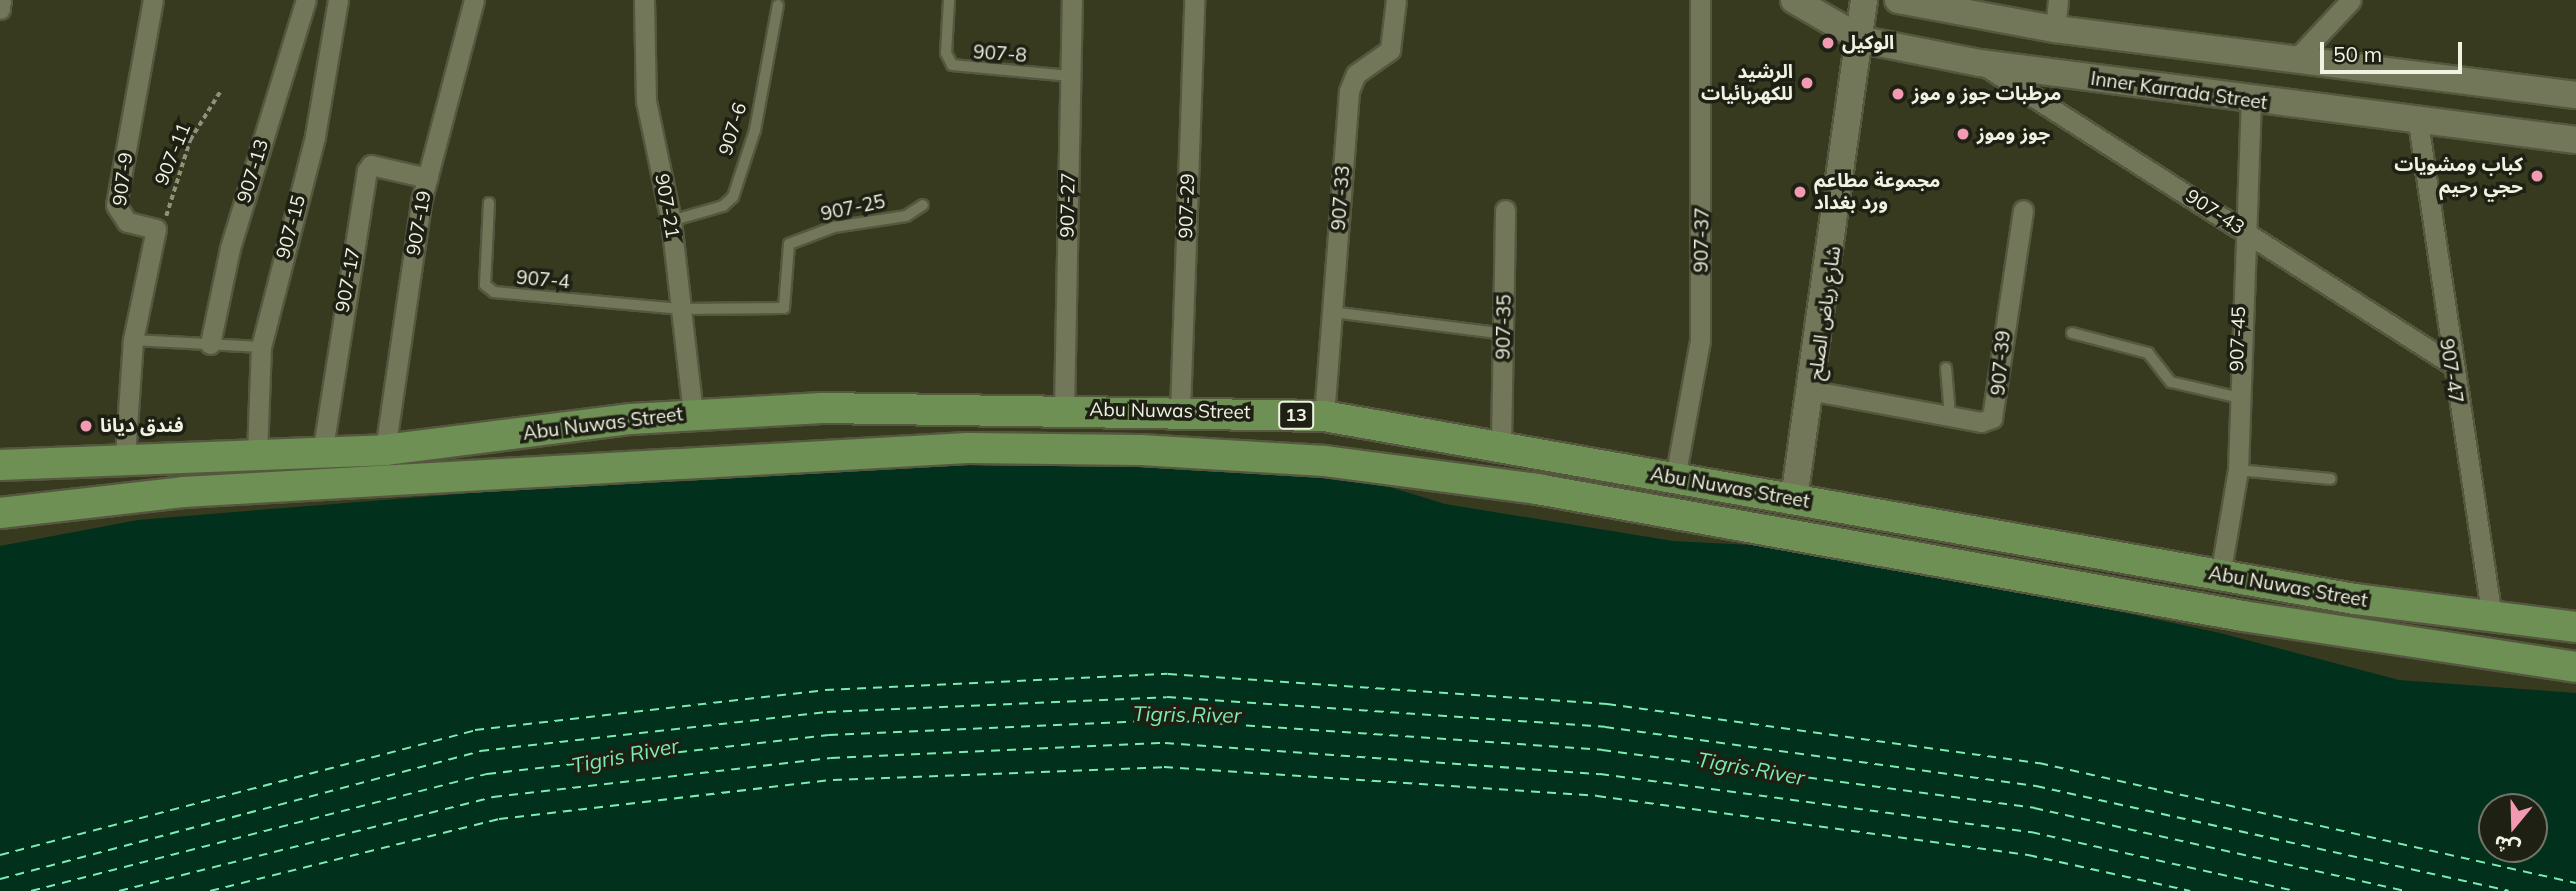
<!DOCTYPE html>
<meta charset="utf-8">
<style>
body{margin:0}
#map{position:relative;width:2576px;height:891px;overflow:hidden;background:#373a1f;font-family:Mulish,"Noto Sans Arabic",sans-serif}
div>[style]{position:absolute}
.water>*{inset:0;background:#01311d}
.ferry>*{height:2px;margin-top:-1px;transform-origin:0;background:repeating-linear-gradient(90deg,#7becb2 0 9px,transparent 0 16px)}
.path>*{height:3.5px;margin-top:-1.75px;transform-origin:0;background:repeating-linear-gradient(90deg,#8f917c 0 5px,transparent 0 8.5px)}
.roads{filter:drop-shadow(2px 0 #55573f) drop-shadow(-2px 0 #55573f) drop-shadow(0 2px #55573f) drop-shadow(0 -2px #55573f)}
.lane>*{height:10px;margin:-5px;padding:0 5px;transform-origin:5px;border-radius:5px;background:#737759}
.street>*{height:19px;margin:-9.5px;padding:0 9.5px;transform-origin:9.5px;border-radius:9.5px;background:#737759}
.secondary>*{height:26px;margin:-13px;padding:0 13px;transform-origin:13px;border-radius:13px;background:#737759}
.primary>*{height:30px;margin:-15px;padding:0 15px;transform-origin:15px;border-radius:15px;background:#6e9055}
.dots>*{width:19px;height:19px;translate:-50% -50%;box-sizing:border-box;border:4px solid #1e2014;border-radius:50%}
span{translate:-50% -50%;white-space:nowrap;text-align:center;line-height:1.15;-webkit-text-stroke:7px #1e2014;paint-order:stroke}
.shield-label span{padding:2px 5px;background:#1e2014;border:2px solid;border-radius:5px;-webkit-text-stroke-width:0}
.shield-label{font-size:18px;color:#f0f2e2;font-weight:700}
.poi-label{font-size:19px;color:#f0f2e2;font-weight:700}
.left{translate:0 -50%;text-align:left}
.right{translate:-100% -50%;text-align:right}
.street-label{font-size:19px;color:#f0f2e2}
.water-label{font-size:21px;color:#7becb2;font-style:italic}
.north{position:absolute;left:2478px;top:793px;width:70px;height:70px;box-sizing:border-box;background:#1e2014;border:2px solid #727466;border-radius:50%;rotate:199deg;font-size:19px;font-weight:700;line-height:28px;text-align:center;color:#f0f2e2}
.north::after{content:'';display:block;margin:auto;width:24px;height:32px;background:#f19ab2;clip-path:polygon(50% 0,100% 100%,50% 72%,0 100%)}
.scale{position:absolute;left:2320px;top:42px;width:142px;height:32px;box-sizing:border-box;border:4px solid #f0f2e2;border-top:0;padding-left:9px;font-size:21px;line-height:24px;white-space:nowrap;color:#f0f2e2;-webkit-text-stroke:5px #1e2014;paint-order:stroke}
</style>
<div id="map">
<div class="water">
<div style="clip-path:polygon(evenodd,1082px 457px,1351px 475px,1445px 504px,1673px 541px,1827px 549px,2220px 633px,2399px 680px,2576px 693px,2576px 891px,0 891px,0 546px,138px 520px,258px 510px,673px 477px,1082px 457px,2492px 807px,2534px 807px,2534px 849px,2492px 849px,2492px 807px)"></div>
</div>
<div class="ferry">
<div style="left:0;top:855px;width:491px;rotate:-14.7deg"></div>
<div style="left:475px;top:730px;width:352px;rotate:-6.5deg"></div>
<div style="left:825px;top:690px;width:343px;rotate:-2.7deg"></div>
<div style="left:1168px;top:674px;width:440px;rotate:3.9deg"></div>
<div style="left:1607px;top:704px;width:436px;rotate:7.8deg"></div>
<div style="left:2039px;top:763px;width:550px;rotate:12.6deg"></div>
<div style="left:0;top:879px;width:497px;rotate:-14.9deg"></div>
<div style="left:480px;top:751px;width:349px;rotate:-6.4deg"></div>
<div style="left:827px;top:712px;width:340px;rotate:-2.5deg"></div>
<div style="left:1167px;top:697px;width:439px;rotate:3.9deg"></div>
<div style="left:1605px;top:727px;width:435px;rotate:7.8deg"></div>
<div style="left:2036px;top:786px;width:484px;rotate:12.5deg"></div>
<div style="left:31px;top:891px;width:471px;rotate:-14.4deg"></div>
<div style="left:487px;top:774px;width:344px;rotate:-6.5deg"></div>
<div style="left:829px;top:735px;width:337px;rotate:-2.5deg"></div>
<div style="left:1166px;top:720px;width:437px;rotate:3.9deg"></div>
<div style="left:1602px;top:750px;width:436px;rotate:7.6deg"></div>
<div style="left:2034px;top:808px;width:379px;rotate:12.6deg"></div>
<div style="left:119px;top:891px;width:386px;rotate:-14.1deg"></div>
<div style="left:493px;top:797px;width:340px;rotate:-6.6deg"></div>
<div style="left:831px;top:758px;width:334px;rotate:-2.6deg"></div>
<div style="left:1165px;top:743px;width:436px;rotate:4.1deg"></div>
<div style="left:1600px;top:774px;width:435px;rotate:7.7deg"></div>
<div style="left:2031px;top:832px;width:271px;rotate:12.6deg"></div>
<div style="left:210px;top:891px;width:298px;rotate:-14deg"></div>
<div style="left:499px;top:819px;width:336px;rotate:-6.7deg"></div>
<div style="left:833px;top:780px;width:331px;rotate:-2.2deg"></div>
<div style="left:1164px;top:767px;width:434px;rotate:3.8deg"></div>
<div style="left:1597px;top:796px;width:435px;rotate:7.8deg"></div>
<div style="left:2028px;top:855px;width:166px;rotate:12.5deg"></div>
</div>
<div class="path">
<div style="left:166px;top:216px;width:80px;rotate:-72.5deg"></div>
<div style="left:190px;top:140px;width:57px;rotate:-58deg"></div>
</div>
<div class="roads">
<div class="lane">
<div style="left:949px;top:0;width:53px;rotate:93.2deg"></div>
<div style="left:946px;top:53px;width:13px;rotate:63deg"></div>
<div style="left:952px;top:65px;width:119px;rotate:5.3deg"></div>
<div style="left:489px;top:203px;width:82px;rotate:92.8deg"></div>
<div style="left:485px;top:285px;width:11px;rotate:38deg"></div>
<div style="left:494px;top:292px;width:189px;rotate:5.2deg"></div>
<div style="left:682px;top:309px;width:102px;rotate:-0.6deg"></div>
<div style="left:784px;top:308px;width:64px;rotate:-85.5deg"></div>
<div style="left:789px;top:244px;width:48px;rotate:-20.7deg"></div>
<div style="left:834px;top:227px;width:73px;rotate:-8.7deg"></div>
<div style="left:906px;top:216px;width:20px;rotate:-33deg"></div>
<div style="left:671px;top:221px;width:54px;rotate:-16.1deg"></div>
<div style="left:723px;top:206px;width:13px;rotate:-42deg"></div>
<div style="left:733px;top:197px;width:71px;rotate:-71.8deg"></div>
<div style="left:755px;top:130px;width:127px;rotate:-79.6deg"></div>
<div style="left:1332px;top:312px;width:174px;rotate:7.2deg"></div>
<div style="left:2072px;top:333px;width:79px;rotate:14.7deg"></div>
<div style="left:2148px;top:353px;width:37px;rotate:52deg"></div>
<div style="left:2171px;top:382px;width:67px;rotate:13deg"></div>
<div style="left:133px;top:340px;width:128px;rotate:3.1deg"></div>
<div style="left:1946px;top:368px;width:47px;rotate:85.1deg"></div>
<div style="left:2238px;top:470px;width:93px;rotate:5.5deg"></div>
</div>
<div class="street">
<div style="left:644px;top:0;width:101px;rotate:88.9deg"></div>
<div style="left:646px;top:101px;width:123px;rotate:78.2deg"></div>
<div style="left:671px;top:221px;width:193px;rotate:83.5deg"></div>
<div style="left:0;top:9px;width:9px;rotate:-84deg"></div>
<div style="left:2055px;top:29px;width:29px;rotate:-84deg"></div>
<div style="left:2294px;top:61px;width:83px;rotate:-46.9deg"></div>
<div style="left:1985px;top:66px;width:552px;rotate:32.57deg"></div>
<div style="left:2418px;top:122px;width:501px;rotate:81.51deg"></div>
<div style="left:210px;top:344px;width:98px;rotate:-78.2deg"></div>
<div style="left:230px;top:248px;width:259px;rotate:-73deg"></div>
<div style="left:1814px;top:391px;width:170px;rotate:10.5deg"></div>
<div style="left:1981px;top:422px;width:12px;rotate:-20deg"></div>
<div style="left:1992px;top:418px;width:210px;rotate:-81.5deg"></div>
<div style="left:1064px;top:410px;width:410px;rotate:-88.9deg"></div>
<div style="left:1180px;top:411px;width:411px;rotate:-88deg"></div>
<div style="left:1324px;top:416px;width:326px;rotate:-85.6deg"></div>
<div style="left:1349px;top:91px;width:18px;rotate:-68deg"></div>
<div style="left:1356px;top:74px;width:42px;rotate:-35.2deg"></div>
<div style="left:1390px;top:50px;width:50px;rotate:-83.2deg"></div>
<div style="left:1501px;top:444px;width:234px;rotate:-89deg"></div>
<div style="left:385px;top:450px;width:251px;rotate:-81.7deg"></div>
<div style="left:421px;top:202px;width:209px;rotate:-75.3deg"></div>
<div style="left:257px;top:454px;width:107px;rotate:-87.9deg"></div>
<div style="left:261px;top:347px;width:218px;rotate:-75.6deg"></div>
<div style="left:315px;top:136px;width:138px;rotate:-80.4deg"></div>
<div style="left:322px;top:454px;width:287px;rotate:-81deg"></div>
<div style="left:367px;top:171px;width:7px;rotate:-56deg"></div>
<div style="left:371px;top:165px;width:58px;rotate:12.8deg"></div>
<div style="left:125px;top:456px;width:116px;rotate:-86.1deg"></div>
<div style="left:133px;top:340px;width:113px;rotate:-78.3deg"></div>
<div style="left:156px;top:229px;width:30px;rotate:-166deg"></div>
<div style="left:127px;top:222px;width:20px;rotate:-123deg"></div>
<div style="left:116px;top:205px;width:208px;rotate:-79.8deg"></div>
<div style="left:1675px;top:478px;width:140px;rotate:-79.7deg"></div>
<div style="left:1700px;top:340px;width:340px;rotate:-90deg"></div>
<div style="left:2220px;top:576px;width:108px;rotate:-80.4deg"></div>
<div style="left:2238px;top:470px;width:368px;rotate:-88deg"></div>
</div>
<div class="secondary">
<div style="left:1794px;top:0;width:80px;rotate:30.1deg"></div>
<div style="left:1863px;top:40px;width:119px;rotate:11.1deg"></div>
<div style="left:1980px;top:63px;width:601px;rotate:7.36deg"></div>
<div style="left:1898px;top:0;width:160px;rotate:10.5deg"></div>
<div style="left:2055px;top:29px;width:525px;rotate:7.22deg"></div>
<div style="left:1794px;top:499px;width:504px;rotate:-82.01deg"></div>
</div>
<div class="primary">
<div style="left:0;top:465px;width:385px;rotate:-2.2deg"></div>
<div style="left:385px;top:450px;width:248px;rotate:-7.2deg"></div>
<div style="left:631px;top:419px;width:191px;rotate:-3.3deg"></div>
<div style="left:822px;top:408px;width:502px;rotate:0.91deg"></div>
<div style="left:1324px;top:416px;width:1047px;rotate:10.07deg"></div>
<div style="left:2355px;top:599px;width:223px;rotate:7.2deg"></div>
<div style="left:0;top:513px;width:184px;rotate:-6.5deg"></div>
<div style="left:183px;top:492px;width:517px;rotate:-3.22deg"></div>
<div style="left:699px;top:463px;width:269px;rotate:-3.2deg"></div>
<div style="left:968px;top:448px;width:172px;rotate:0.7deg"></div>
<div style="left:1140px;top:450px;width:185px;rotate:3.4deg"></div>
<div style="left:1325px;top:461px;width:214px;rotate:7.5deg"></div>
<div style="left:1537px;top:489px;width:717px;rotate:10.2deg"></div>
<div style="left:2243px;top:616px;width:337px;rotate:8.7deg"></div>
</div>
</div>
<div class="dots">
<div style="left:1828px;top:43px;background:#f19ab2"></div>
<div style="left:1807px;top:83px;background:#f19ab2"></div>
<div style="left:1898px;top:94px;background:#f19ab2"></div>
<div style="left:1963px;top:134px;background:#f19ab2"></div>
<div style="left:2537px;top:176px;background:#f19ab2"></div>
<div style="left:1800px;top:192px;background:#f19ab2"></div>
<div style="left:86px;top:426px;background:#f19ab2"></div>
</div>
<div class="shield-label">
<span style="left:1296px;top:415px">13</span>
</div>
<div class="poi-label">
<span class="left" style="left:1842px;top:43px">الوكيل</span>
<span class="right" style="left:1793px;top:83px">الرشيد<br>للكهربائيات</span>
<span class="left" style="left:1912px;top:94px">مرطبات جوز و موز</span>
<span class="left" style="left:1977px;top:134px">جوز وموز</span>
<span class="right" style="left:2523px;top:176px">كباب ومشويات<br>حجي رحيم</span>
<span class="left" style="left:1814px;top:192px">مجموعة مطاعم<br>ورد بغداد</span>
<span class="left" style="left:100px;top:426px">فندق ديانا</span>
</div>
<div class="street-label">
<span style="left:1000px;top:54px;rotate:4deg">907-8</span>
<span style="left:2179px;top:91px;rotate:8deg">Inner Karrada Street</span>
<span style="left:733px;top:129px;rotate:-73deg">907-6</span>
<span style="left:173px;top:154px;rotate:-68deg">907-11</span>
<span style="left:253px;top:171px;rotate:-73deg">907-13</span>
<span style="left:123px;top:179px;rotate:-83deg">907-9</span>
<span style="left:1341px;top:198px;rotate:-86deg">907-33</span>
<span style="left:1068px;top:205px;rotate:-89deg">907-27</span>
<span style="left:667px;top:206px;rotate:80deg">907-21</span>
<span style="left:1187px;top:206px;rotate:-88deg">907-29</span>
<span style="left:853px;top:208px;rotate:-12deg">907-25</span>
<span style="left:2215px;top:212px;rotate:33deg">907-43</span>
<span style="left:419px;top:223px;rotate:-80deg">907-19</span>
<span style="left:291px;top:227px;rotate:-75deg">907-15</span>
<span style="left:1702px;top:240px;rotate:-89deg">907-37</span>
<span style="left:348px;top:280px;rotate:-80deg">907-17</span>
<span style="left:543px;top:280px;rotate:5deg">907-4</span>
<span style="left:1825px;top:313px;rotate:-82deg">شارع رياض الصلح</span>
<span style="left:1504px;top:327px;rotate:-89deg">907-35</span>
<span style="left:2238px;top:339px;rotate:-88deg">907-45</span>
<span style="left:2001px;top:363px;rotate:-85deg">907-39</span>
<span style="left:2451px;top:371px;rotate:81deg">907-47</span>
<span style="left:1170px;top:411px;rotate:1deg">Abu Nuwas Street</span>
<span style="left:603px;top:424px;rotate:-7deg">Abu Nuwas Street</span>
<span style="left:1730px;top:488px;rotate:10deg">Abu Nuwas Street</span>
<span style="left:2288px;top:587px;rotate:10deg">Abu Nuwas Street</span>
</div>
<div class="water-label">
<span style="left:1187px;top:714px;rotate:1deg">Tigris River</span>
<span style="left:625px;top:755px;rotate:-11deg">Tigris River</span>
<span style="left:1751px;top:768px;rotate:10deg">Tigris River</span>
</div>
<div class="north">ش</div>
<div class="scale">50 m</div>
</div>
